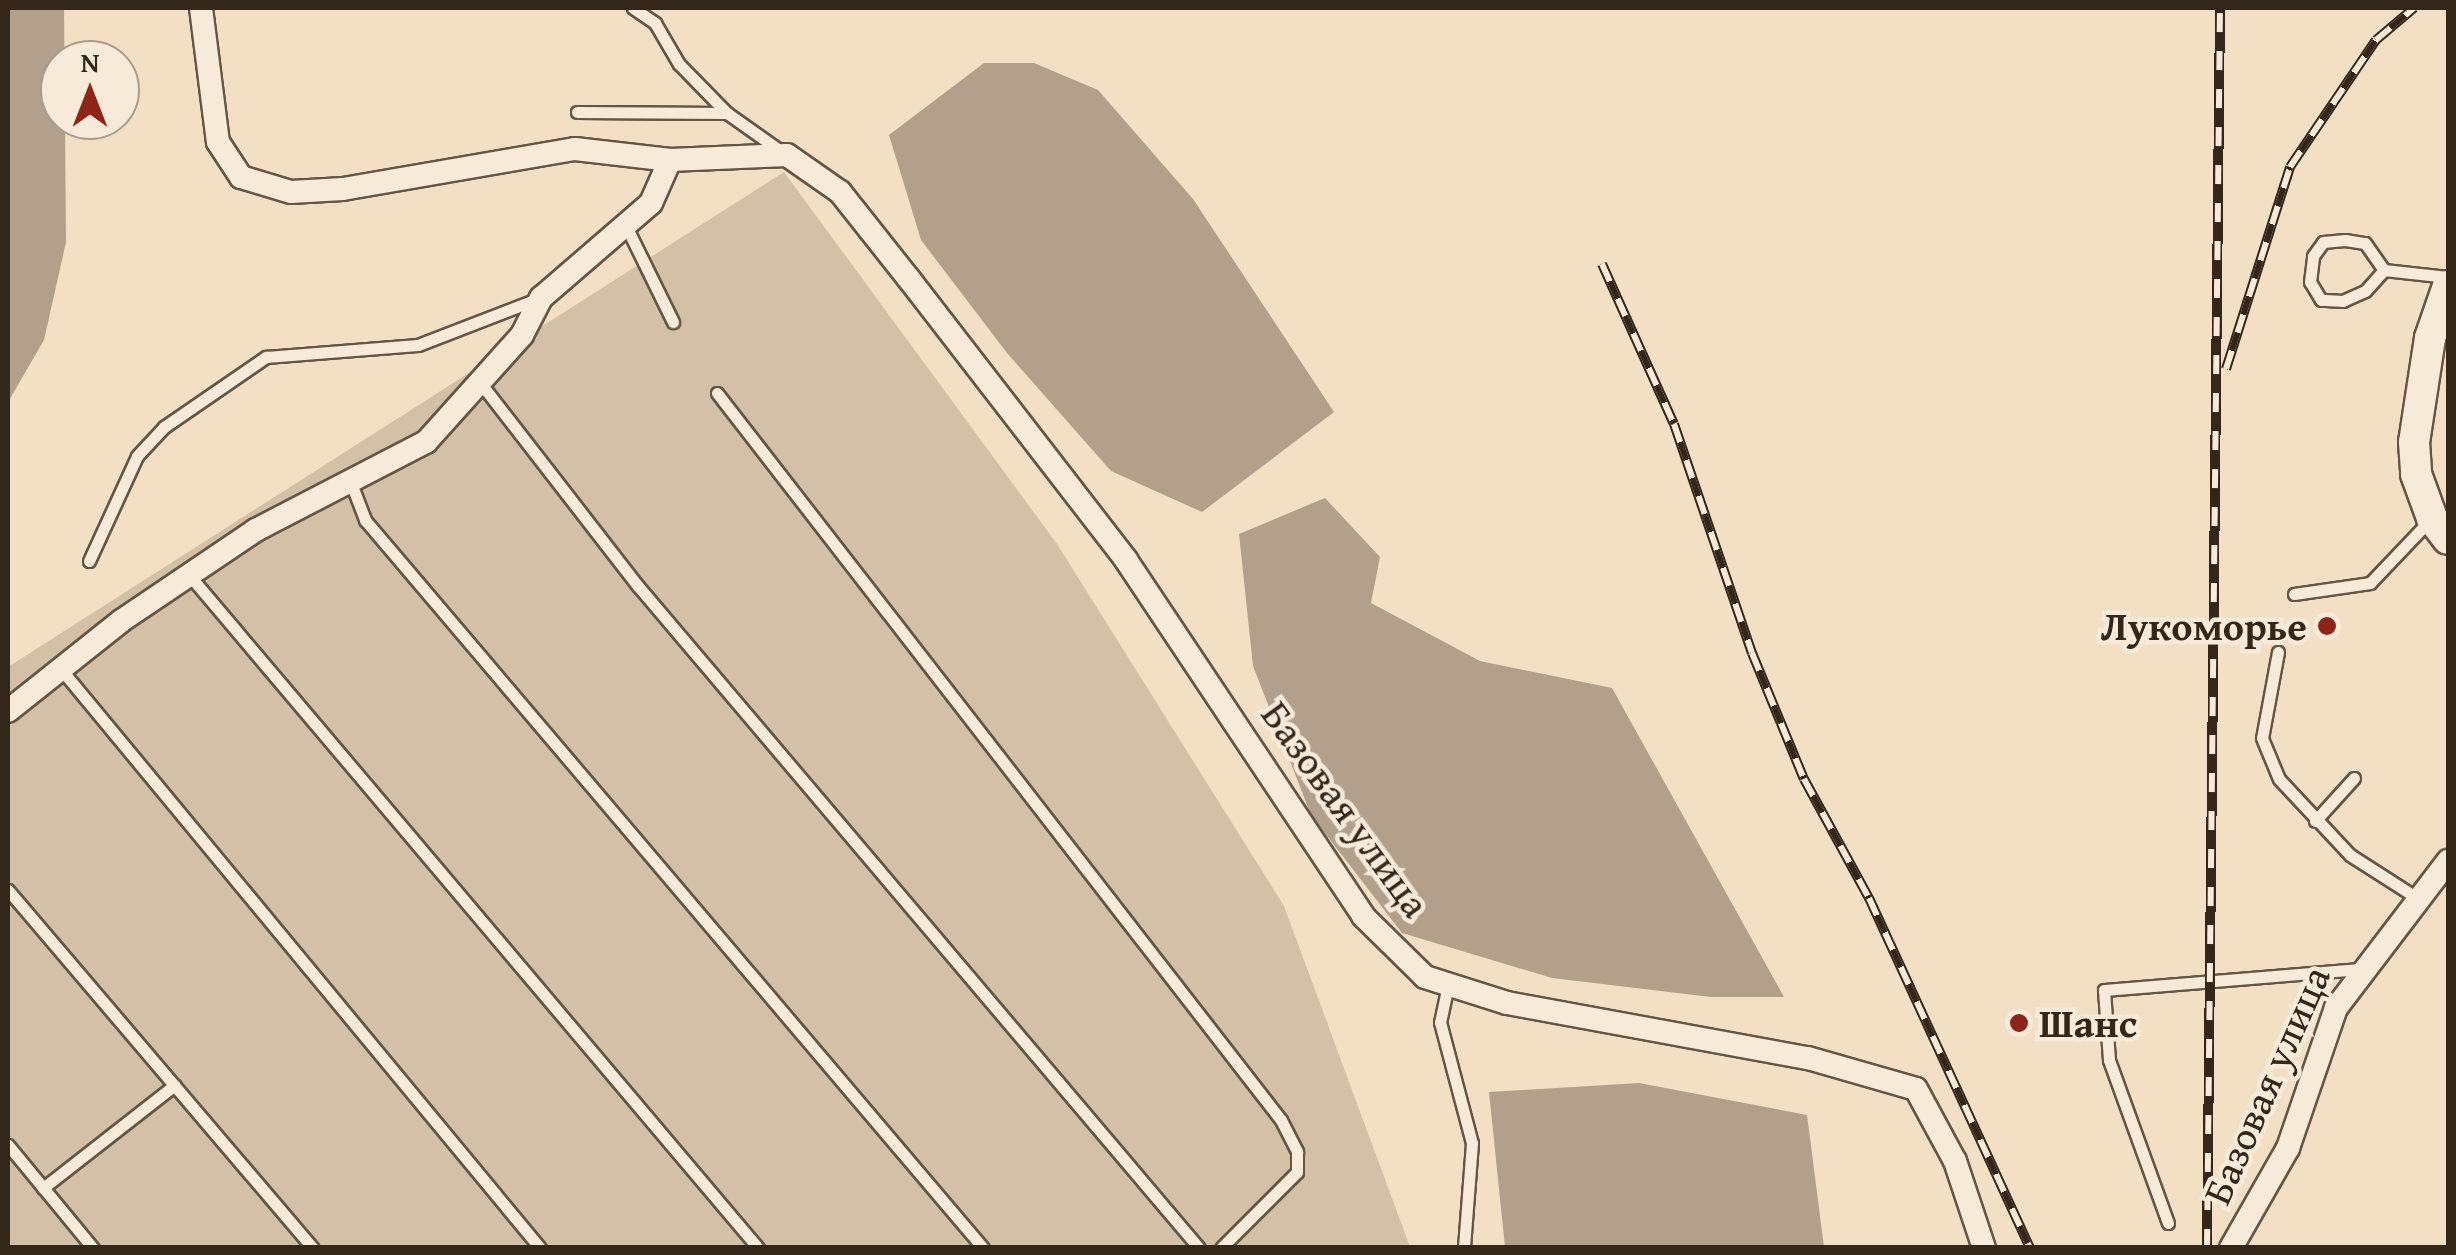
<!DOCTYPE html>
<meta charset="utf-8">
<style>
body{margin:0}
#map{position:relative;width:2456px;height:1255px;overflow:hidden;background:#f3dfc3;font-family:"Gentium Book Plus",serif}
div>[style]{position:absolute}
.green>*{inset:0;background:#d3c0a6}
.water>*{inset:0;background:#b2a08a}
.roads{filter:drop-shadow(2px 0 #645544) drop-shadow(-2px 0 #645544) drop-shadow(0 2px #645544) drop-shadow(0 -2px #645544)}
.service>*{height:11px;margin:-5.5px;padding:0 5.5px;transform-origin:5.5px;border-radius:5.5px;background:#f7ead8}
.minor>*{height:22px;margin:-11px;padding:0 11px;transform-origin:11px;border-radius:11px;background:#f7ead8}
.tertiary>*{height:30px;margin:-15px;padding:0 15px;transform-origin:15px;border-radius:15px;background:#f7ead8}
.rail>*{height:10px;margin-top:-5px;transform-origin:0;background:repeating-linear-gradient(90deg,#f7ead8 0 19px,#34271a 0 38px);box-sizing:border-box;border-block:2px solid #34271a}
.dots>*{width:28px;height:28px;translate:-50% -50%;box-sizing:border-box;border:5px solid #f7ead8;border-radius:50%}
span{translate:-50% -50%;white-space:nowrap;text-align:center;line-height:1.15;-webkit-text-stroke:9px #f7ead8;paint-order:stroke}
.poi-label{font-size:40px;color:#34271a;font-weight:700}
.right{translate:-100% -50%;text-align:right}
.left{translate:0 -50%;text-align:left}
.street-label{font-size:40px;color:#34271a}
.frame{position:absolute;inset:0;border:10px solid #34271a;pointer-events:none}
.north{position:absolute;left:40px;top:40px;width:100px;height:100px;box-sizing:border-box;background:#f7ead8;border:2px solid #a99c8c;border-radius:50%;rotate:0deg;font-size:28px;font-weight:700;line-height:40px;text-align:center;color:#34271a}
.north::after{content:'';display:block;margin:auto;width:35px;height:45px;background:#8f2418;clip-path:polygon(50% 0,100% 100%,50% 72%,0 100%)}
</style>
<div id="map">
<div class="green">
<div style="clip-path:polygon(784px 172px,1057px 544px,1284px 906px,1410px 1247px,8px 1247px,8px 667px)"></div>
</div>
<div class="water">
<div style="clip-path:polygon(8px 8px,64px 8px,66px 242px,44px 340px,8px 402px)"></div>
<div style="clip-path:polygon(984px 63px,1034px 63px,1098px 90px,1193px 199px,1334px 412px,1202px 512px,1111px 471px,1007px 353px,921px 240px,889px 135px)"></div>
<div style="clip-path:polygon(1325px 498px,1380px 557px,1371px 603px,1480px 661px,1612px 688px,1784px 997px,1711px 997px,1552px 978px,1402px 933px,1311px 815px,1253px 666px,1239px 534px)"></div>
<div style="clip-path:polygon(1639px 1083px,1807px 1115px,1824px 1247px,1505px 1247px,1489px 1092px)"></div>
</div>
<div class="roads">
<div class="service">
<div style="left:633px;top:8px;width:27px;rotate:34deg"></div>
<div style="left:655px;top:23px;width:48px;rotate:59.7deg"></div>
<div style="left:679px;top:64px;width:69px;rotate:45.6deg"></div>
<div style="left:727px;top:113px;width:67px;rotate:35.3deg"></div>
<div style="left:577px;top:112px;width:150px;rotate:0.4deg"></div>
<div style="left:626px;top:226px;width:107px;rotate:63.9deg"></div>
<div style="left:2384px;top:270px;width:28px;rotate:132deg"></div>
<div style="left:2365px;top:291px;width:24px;rotate:156deg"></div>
<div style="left:2343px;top:301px;width:22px;rotate:-177deg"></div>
<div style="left:2321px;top:300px;width:21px;rotate:-121deg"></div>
<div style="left:2310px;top:282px;width:26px;rotate:-83deg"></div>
<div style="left:2313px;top:256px;width:17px;rotate:-54deg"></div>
<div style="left:2323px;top:242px;width:22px;rotate:-5deg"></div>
<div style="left:2345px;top:240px;width:20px;rotate:9deg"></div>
<div style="left:2365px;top:243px;width:33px;rotate:55deg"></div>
<div style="left:2384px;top:270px;width:64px;rotate:6.2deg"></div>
<div style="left:482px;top:385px;width:254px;rotate:52.2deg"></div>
<div style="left:638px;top:586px;width:868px;rotate:49.72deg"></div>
<div style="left:717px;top:393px;width:920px;rotate:52.2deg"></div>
<div style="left:1281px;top:1120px;width:36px;rotate:63deg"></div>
<div style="left:1297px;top:1152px;width:20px;rotate:90deg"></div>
<div style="left:1297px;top:1172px;width:107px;rotate:135deg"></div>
<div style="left:351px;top:483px;width:40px;rotate:69deg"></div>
<div style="left:365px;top:520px;width:955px;rotate:49.67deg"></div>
<div style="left:89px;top:561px;width:115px;rotate:-65.4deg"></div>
<div style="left:137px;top:456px;width:40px;rotate:-47deg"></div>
<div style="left:164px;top:427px;width:124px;rotate:-34.5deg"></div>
<div style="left:266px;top:357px;width:152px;rotate:-4.5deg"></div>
<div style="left:418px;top:345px;width:128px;rotate:-21.1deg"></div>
<div style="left:190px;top:576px;width:880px;rotate:49.79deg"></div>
<div style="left:2294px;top:594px;width:77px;rotate:-8.2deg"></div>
<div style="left:2370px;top:583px;width:88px;rotate:-46.4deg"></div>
<div style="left:2278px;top:652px;width:87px;rotate:100.5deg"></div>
<div style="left:2262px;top:738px;width:44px;rotate:67.5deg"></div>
<div style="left:2279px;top:779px;width:104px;rotate:46.9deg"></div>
<div style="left:2350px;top:855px;width:80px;rotate:32.7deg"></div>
<div style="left:60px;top:668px;width:753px;rotate:50.39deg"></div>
<div style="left:2315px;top:821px;width:58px;rotate:-47.8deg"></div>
<div style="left:8px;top:890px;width:470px;rotate:49.6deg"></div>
<div style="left:1448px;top:985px;width:38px;rotate:102deg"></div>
<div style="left:1440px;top:1022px;width:125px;rotate:75.2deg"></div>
<div style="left:1472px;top:1143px;width:105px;rotate:94.4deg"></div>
<div style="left:8px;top:1145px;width:134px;rotate:50.5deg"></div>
<div style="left:43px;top:1188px;width:167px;rotate:-38deg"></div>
<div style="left:2168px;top:1223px;width:173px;rotate:-109.9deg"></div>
<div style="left:2109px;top:1060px;width:70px;rotate:-94.1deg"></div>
<div style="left:2104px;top:990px;width:257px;rotate:-4.7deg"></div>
</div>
<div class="minor">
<div style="left:201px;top:8px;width:135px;rotate:82.8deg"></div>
<div style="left:218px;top:142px;width:42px;rotate:56.7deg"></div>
<div style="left:241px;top:177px;width:52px;rotate:16.7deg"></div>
<div style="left:291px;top:192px;width:52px;rotate:-3.3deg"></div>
<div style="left:343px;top:189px;width:235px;rotate:-9.8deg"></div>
<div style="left:575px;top:149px;width:96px;rotate:6.6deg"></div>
<div style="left:8px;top:711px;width:144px;rotate:-38.5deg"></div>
<div style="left:121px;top:621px;width:163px;rotate:-34deg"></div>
<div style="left:256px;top:530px;width:191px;rotate:-27.4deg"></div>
<div style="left:426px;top:442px;width:144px;rotate:-48.1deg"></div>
<div style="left:522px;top:335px;width:42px;rotate:-62.8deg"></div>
<div style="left:541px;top:298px;width:145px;rotate:-40.8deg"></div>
<div style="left:651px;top:203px;width:47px;rotate:-66.2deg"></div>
<div style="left:670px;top:160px;width:117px;rotate:-2.4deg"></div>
<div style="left:787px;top:155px;width:65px;rotate:34.9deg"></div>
<div style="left:840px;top:192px;width:111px;rotate:51.6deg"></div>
<div style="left:909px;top:279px;width:355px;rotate:52.3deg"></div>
<div style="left:1126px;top:560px;width:428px;rotate:56.3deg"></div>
<div style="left:1363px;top:916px;width:87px;rotate:44.5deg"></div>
<div style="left:1425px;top:977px;width:86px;rotate:17.6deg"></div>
<div style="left:1507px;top:1003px;width:306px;rotate:10.4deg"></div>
<div style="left:1808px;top:1058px;width:112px;rotate:16deg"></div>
<div style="left:1916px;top:1089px;width:82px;rotate:61.6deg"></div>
<div style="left:1955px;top:1161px;width:92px;rotate:71.6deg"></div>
<div style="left:2231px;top:1248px;width:115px;rotate:-60.3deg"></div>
<div style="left:2288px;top:1148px;width:148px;rotate:-71.1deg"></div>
<div style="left:2336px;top:1008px;width:185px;rotate:-52.7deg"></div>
</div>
<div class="tertiary">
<div style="left:2448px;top:286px;width:55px;rotate:109.1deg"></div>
<div style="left:2430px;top:338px;width:105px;rotate:98.7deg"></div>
<div style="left:2414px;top:442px;width:32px;rotate:86deg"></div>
<div style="left:2416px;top:474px;width:47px;rotate:70deg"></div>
<div style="left:2432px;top:518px;width:26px;rotate:53deg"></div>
</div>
</div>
<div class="rail">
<div style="left:1602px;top:264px;width:175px;rotate:65.8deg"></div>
<div style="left:1674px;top:424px;width:242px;rotate:71.2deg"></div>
<div style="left:1752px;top:653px;width:136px;rotate:67.6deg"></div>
<div style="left:1804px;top:779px;width:136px;rotate:61.4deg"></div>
<div style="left:1869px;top:898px;width:385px;rotate:65.3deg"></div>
<div style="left:2226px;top:369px;width:212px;rotate:-72.4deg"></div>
<div style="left:2290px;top:167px;width:153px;rotate:-55.9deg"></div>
<div style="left:2376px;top:40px;width:50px;rotate:-40.1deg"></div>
<div style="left:2207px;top:1248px;width:1240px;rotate:-89.4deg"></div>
</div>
<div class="dots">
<div style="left:2327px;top:626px;background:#8f2418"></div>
<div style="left:2019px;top:1023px;background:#8f2418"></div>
</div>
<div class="poi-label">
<span class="right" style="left:2307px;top:626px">Лукоморье</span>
<span class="left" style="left:2039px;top:1023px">Шанс</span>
</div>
<div class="street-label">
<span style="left:1346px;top:809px;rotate:54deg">Базовая улица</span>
<span style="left:2266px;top:1085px;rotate:-66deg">Базовая улица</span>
</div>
<div class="frame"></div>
<div class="north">N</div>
</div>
